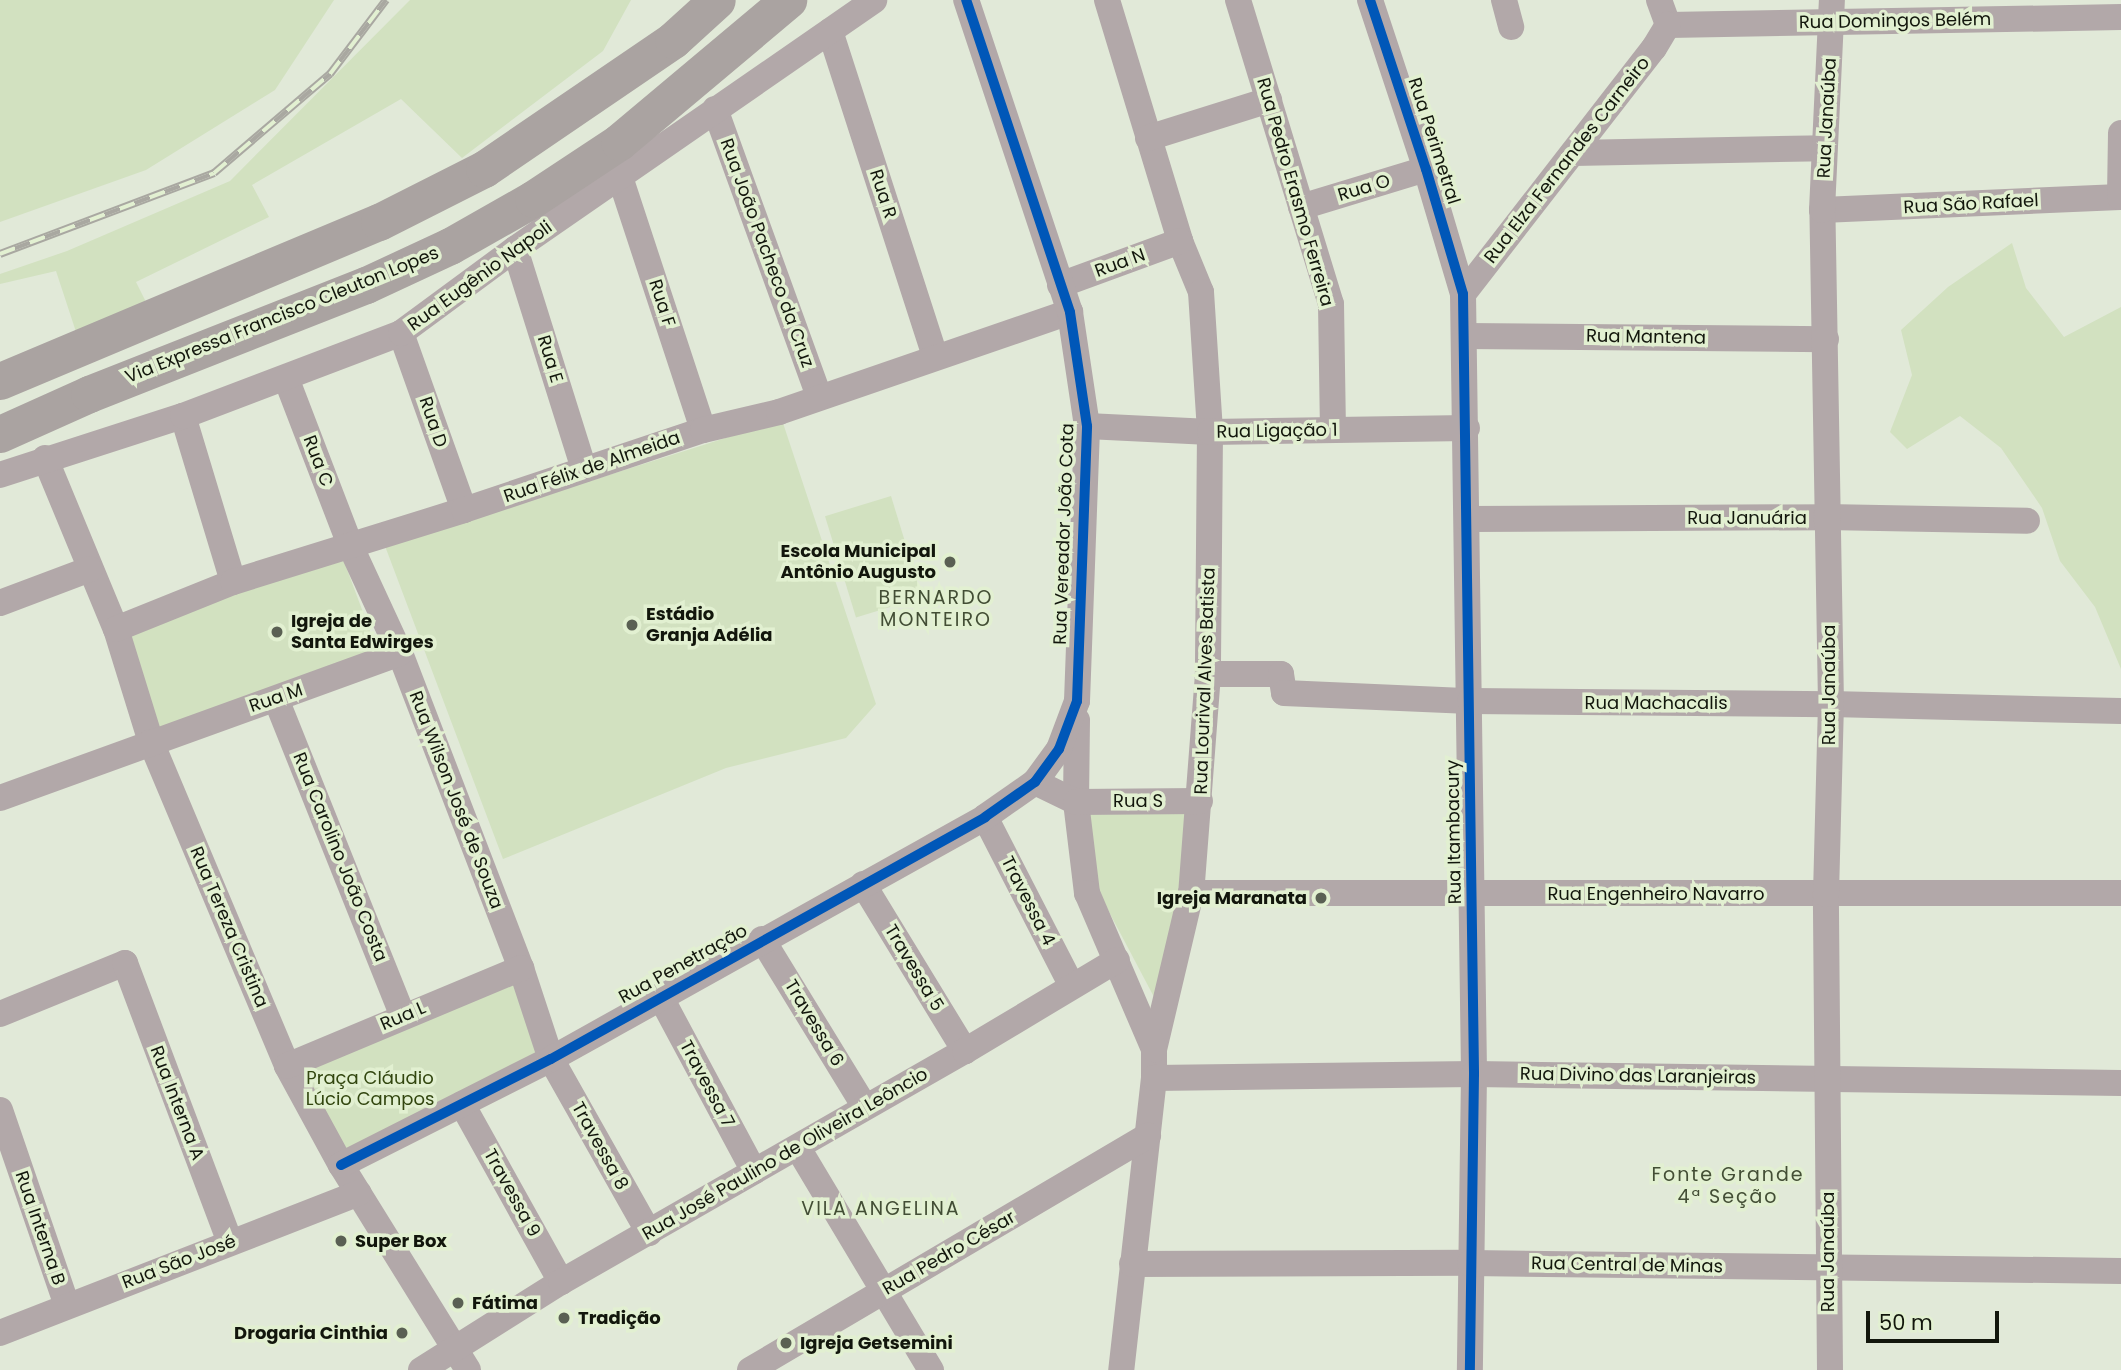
<!DOCTYPE html>
<meta charset="utf-8">
<style>
body{margin:0}
#map{position:relative;width:2121px;height:1370px;overflow:hidden;background:#e1e9d8;font-family:Poppins,sans-serif}
div>[style]{position:absolute}
.green>*{inset:0;background:#d2e1c0;transform-origin:0 0}
.minor>*{height:26px;margin:-13px;padding:0 13px;transform-origin:13px;border-radius:13px;background:#b2a8a9}
.highway>*{height:37px;margin:-18.5px;padding:0 18.5px;transform-origin:18.5px;border-radius:18.5px;background:#aaa3a1}
.rail>*{height:8px;margin-top:-4px;transform-origin:0;background:repeating-linear-gradient(90deg,#e2f0d1 0 16px,#a9a8a1 0 32px);box-sizing:border-box;border-block:2px solid #a9a8a1}
.cycleway>*{height:10px;margin:-5px;padding:0 5px;transform-origin:5px;border-radius:5px;background:#0057b8}
.dots>*{width:19px;height:19px;translate:-50% -50%;box-sizing:border-box;border:4px solid #e2f0d1;border-radius:50%}
span{translate:-50% -50%;white-space:nowrap;text-align:center;line-height:1.15;-webkit-text-stroke:7px #e2f0d1;paint-order:stroke}
.street-label{font-size:18px;color:#12160c}
.poi-label{font-size:18px;color:#12160c;font-weight:700}
.right{translate:-100% -50%;text-align:right}
.left{translate:0 -50%;text-align:left}
.park-label{font-size:18px;color:#32460f}
.neighbourhood-label{font-size:19px;color:#434e35;letter-spacing:2px}
.scale{position:absolute;left:1866px;top:1311px;width:133px;height:32px;box-sizing:border-box;border:4px solid #12160c;border-top:0;padding-left:9px;font-size:21px;line-height:24px;white-space:nowrap;color:#12160c;-webkit-text-stroke:5px #e2f0d1;paint-order:stroke}
</style>
<div id="map">
<div class="green">
<div style="clip-path:polygon(0 0,334px 0,275px 90px,146px 170px,0 222px)"></div>
<div style="clip-path:polygon(410px 0,631px 0,603px 51px,462px 158px,401px 99px,252px 185px,269px 217px,136px 282px,146px 302px,78px 338px,56px 271px,0 284px,0 274px,67px 251px,230px 181px)"></div>
<div style="clip-path:polygon(2012px 243px,2026px 288px,2064px 337px,2121px 307px,2121px 669px,2095px 607px,2060px 561px,2042px 508px,2001px 448px,1960px 416px,1907px 449px,1890px 432px,1912px 375px,1901px 330px,1948px 287px)"></div>
<div style="clip-path:polygon(782px 420px,876px 704px,846px 738px,726px 768px,503px 859px,385px 546px)"></div>
<div style="left:891px;top:496px;width:106px;height:69px;rotate:73deg"></div>
<div style="clip-path:polygon(342px 556px,379px 655px,146px 733px,126px 677px,132px 627px)"></div>
<div style="clip-path:polygon(1088px 808px,1191px 813px,1185px 890px,1154px 997px,1098px 891px)"></div>
<div style="clip-path:polygon(511px 976px,542px 1054px,348px 1154px,298px 1067px)"></div>
</div>
<div class="minor">
<div style="left:1107px;top:0;width:252px;rotate:73.1deg"></div>
<div style="left:1180px;top:241px;width:55px;rotate:67.6deg"></div>
<div style="left:1201px;top:292px;width:140px;rotate:86.3deg"></div>
<div style="left:1210px;top:432px;width:242px;rotate:90.5deg"></div>
<div style="left:1208px;top:674px;width:220px;rotate:94.4deg"></div>
<div style="left:1191px;top:893px;width:160px;rotate:103.3deg"></div>
<div style="left:1154px;top:1049px;width:29px;rotate:90deg"></div>
<div style="left:1154px;top:1078px;width:294px;rotate:96.4deg"></div>
<div style="left:1238px;top:0;width:318px;rotate:73deg"></div>
<div style="left:1331px;top:304px;width:126px;rotate:89.1deg"></div>
<div style="left:1370px;top:0;width:178px;rotate:71.7deg"></div>
<div style="left:1426px;top:169px;width:130px;rotate:73.5deg"></div>
<div style="left:1463px;top:294px;width:780px;rotate:89.19deg"></div>
<div style="left:1474px;top:1074px;width:296px;rotate:90.8deg"></div>
<div style="left:1504px;top:0;width:28px;rotate:75deg"></div>
<div style="left:1659px;top:0;width:27px;rotate:70deg"></div>
<div style="left:1668px;top:25px;width:453px;rotate:-1deg"></div>
<div style="left:830px;top:31px;width:342px;rotate:72.1deg"></div>
<div style="left:715px;top:109px;width:306px;rotate:70.1deg"></div>
<div style="left:1148px;top:138px;width:127px;rotate:-17.4deg"></div>
<div style="left:1573px;top:153px;width:251px;rotate:-1.1deg"></div>
<div style="left:620px;top:177px;width:266px;rotate:71.8deg"></div>
<div style="left:1301px;top:207px;width:131px;rotate:-16.9deg"></div>
<div style="left:1822px;top:210px;width:298px;rotate:-2.5deg"></div>
<div style="left:2120px;top:197px;width:64px;rotate:-89.1deg"></div>
<div style="left:515px;top:249px;width:231px;rotate:72.6deg"></div>
<div style="left:1060px;top:285px;width:128px;rotate:-20.1deg"></div>
<div style="left:1463px;top:294px;width:311px;rotate:-52.2deg"></div>
<div style="left:1654px;top:48px;width:27px;rotate:-59deg"></div>
<div style="left:401px;top:333px;width:188px;rotate:70.4deg"></div>
<div style="left:1465px;top:336px;width:361px;rotate:0.5deg"></div>
<div style="left:286px;top:378px;width:179px;rotate:69deg"></div>
<div style="left:350px;top:545px;width:119px;rotate:65.2deg"></div>
<div style="left:400px;top:653px;width:337px;rotate:69deg"></div>
<div style="left:521px;top:968px;width:96px;rotate:71.8deg"></div>
<div style="left:551px;top:1059px;width:200px;rotate:60.6deg"></div>
<div style="left:183px;top:416px;width:173px;rotate:73.2deg"></div>
<div style="left:1087px;top:426px;width:123px;rotate:2.8deg"></div>
<div style="left:1210px;top:432px;width:257px;rotate:-0.9deg"></div>
<div style="left:45px;top:458px;width:185px;rotate:67.5deg"></div>
<div style="left:116px;top:629px;width:118px;rotate:72.8deg"></div>
<div style="left:151px;top:742px;width:351px;rotate:67.2deg"></div>
<div style="left:287px;top:1066px;width:113px;rotate:61.4deg"></div>
<div style="left:341px;top:1165px;width:241px;rotate:58.2deg"></div>
<div style="left:0;top:475px;width:192px;rotate:-17.9deg"></div>
<div style="left:183px;top:416px;width:233px;rotate:-20.8deg"></div>
<div style="left:401px;top:333px;width:142px;rotate:-36.4deg"></div>
<div style="left:515px;top:249px;width:437px;rotate:-34.7deg"></div>
<div style="left:1468px;top:519px;width:358px;rotate:-0.3deg"></div>
<div style="left:1826px;top:517px;width:201px;rotate:1.1deg"></div>
<div style="left:0;top:603px;width:96px;rotate:-20.7deg"></div>
<div style="left:116px;top:629px;width:126px;rotate:-21.9deg"></div>
<div style="left:233px;top:582px;width:242px;rotate:-17.3deg"></div>
<div style="left:464px;top:510px;width:252px;rotate:-18.5deg"></div>
<div style="left:703px;top:430px;width:78px;rotate:-13.3deg"></div>
<div style="left:779px;top:412px;width:308px;rotate:-19deg"></div>
<div style="left:1208px;top:674px;width:73px"></div>
<div style="left:1281px;top:674px;width:19px;rotate:81deg"></div>
<div style="left:1284px;top:693px;width:186px;rotate:2.5deg"></div>
<div style="left:1470px;top:701px;width:361px;rotate:0.5deg"></div>
<div style="left:1831px;top:704px;width:290px;rotate:1.4deg"></div>
<div style="left:276px;top:699px;width:341px;rotate:68.2deg"></div>
<div style="left:1077px;top:720px;width:82px;rotate:90.7deg"></div>
<div style="left:1076px;top:802px;width:92px;rotate:83.1deg"></div>
<div style="left:1087px;top:893px;width:170px;rotate:66.8deg"></div>
<div style="left:1035px;top:782px;width:46px;rotate:26deg"></div>
<div style="left:1076px;top:802px;width:124px;rotate:-0.5deg"></div>
<div style="left:0;top:798px;width:425px;rotate:-19.9deg"></div>
<div style="left:985px;top:817px;width:190px;rotate:62.8deg"></div>
<div style="left:863px;top:884px;width:196px;rotate:58.6deg"></div>
<div style="left:1191px;top:893px;width:930px"></div>
<div style="left:762px;top:939px;width:197px;rotate:58.5deg"></div>
<div style="left:660px;top:996px;width:199px;rotate:61.8deg"></div>
<div style="left:0;top:1014px;width:135px;rotate:-22.2deg"></div>
<div style="left:125px;top:963px;width:298px;rotate:69.4deg"></div>
<div style="left:287px;top:1066px;width:254px;rotate:-22.7deg"></div>
<div style="left:1154px;top:1078px;width:320px;rotate:-0.7deg"></div>
<div style="left:1474px;top:1074px;width:647px;rotate:0.8deg"></div>
<div style="left:462px;top:1104px;width:204px;rotate:60.9deg"></div>
<div style="left:0;top:1110px;width:207px;rotate:71.1deg"></div>
<div style="left:798px;top:1148px;width:259px;rotate:59.1deg"></div>
<div style="left:341px;top:1165px;width:235px;rotate:-26.8deg"></div>
<div style="left:551px;top:1059px;width:497px;rotate:-29.1deg"></div>
<div style="left:985px;top:817px;width:61px;rotate:-35deg"></div>
<div style="left:1035px;top:782px;width:41px;rotate:-54deg"></div>
<div style="left:1059px;top:749px;width:51px;rotate:-69.4deg"></div>
<div style="left:1077px;top:701px;width:275px;rotate:-87.9deg"></div>
<div style="left:1087px;top:426px;width:115px;rotate:-98.5deg"></div>
<div style="left:1070px;top:312px;width:329px;rotate:-108.4deg"></div>
<div style="left:1132px;top:1264px;width:338px;rotate:-0.2deg"></div>
<div style="left:1470px;top:1263px;width:651px;rotate:0.7deg"></div>
<div style="left:0;top:1333px;width:385px;rotate:-21.3deg"></div>
<div style="left:421px;top:1370px;width:165px;rotate:-32.2deg"></div>
<div style="left:561px;top:1282px;width:465px;rotate:-29.8deg"></div>
<div style="left:965px;top:1051px;width:177px;rotate:-30.9deg"></div>
<div style="left:750px;top:1370px;width:462px;rotate:-30.5deg"></div>
<div style="left:1830px;top:1370px;width:476px;rotate:-90.5deg"></div>
<div style="left:1826px;top:894px;width:190px;rotate:-88.5deg"></div>
<div style="left:1831px;top:704px;width:494px;rotate:-91deg"></div>
<div style="left:1822px;top:210px;width:210px;rotate:-87.3deg"></div>
</div>
<div class="highway">
<div style="left:0;top:381px;width:411px;rotate:-22.8deg"></div>
<div style="left:379px;top:222px;width:118px;rotate:-26.8deg"></div>
<div style="left:484px;top:169px;width:229px;rotate:-34.3deg"></div>
<div style="left:673px;top:40px;width:59px;rotate:-42.3deg"></div>
<div style="left:0;top:434px;width:98px;rotate:-24.2deg"></div>
<div style="left:89px;top:394px;width:298px;rotate:-21.5deg"></div>
<div style="left:366px;top:285px;width:93px;rotate:-24.9deg"></div>
<div style="left:450px;top:246px;width:95px;rotate:-29.5deg"></div>
<div style="left:533px;top:199px;width:103px;rotate:-33.5deg"></div>
<div style="left:619px;top:142px;width:221px;rotate:-40deg"></div>
</div>
<div class="rail">
<div style="left:0;top:254px;width:229px;rotate:-20.7deg"></div>
<div style="left:214px;top:173px;width:153px;rotate:-40.5deg"></div>
<div style="left:330px;top:74px;width:93px;rotate:-52.9deg"></div>
</div>
<div class="cycleway">
<div style="left:1370px;top:0;width:178px;rotate:71.7deg"></div>
<div style="left:1426px;top:169px;width:130px;rotate:73.5deg"></div>
<div style="left:1463px;top:294px;width:780px;rotate:89.19deg"></div>
<div style="left:1474px;top:1074px;width:296px;rotate:90.8deg"></div>
<div style="left:341px;top:1165px;width:235px;rotate:-26.8deg"></div>
<div style="left:551px;top:1059px;width:497px;rotate:-29.1deg"></div>
<div style="left:985px;top:817px;width:61px;rotate:-35deg"></div>
<div style="left:1035px;top:782px;width:41px;rotate:-54deg"></div>
<div style="left:1059px;top:749px;width:51px;rotate:-69.4deg"></div>
<div style="left:1077px;top:701px;width:275px;rotate:-87.9deg"></div>
<div style="left:1087px;top:426px;width:115px;rotate:-98.5deg"></div>
<div style="left:1070px;top:312px;width:329px;rotate:-108.4deg"></div>
</div>
<div class="dots">
<div style="left:950px;top:562px;background:#5a6053"></div>
<div style="left:632px;top:625px;background:#5a6053"></div>
<div style="left:277px;top:632px;background:#5a6053"></div>
<div style="left:1321px;top:898px;background:#5a6053"></div>
<div style="left:341px;top:1241px;background:#5a6053"></div>
<div style="left:458px;top:1303px;background:#5a6053"></div>
<div style="left:564px;top:1318px;background:#5a6053"></div>
<div style="left:402px;top:1333px;background:#5a6053"></div>
<div style="left:786px;top:1343px;background:#5a6053"></div>
</div>
<div class="street-label">
<span style="left:1895px;top:21px;rotate:-1deg">Rua Domingos Belém</span>
<span style="left:1827px;top:118px;rotate:-87deg">Rua Janaúba</span>
<span style="left:1434px;top:141px;rotate:72deg">Rua Perimetral</span>
<span style="left:1567px;top:160px;rotate:-52deg">Rua Elza Fernandes Carneiro</span>
<span style="left:1364px;top:188px;rotate:-17deg">Rua O</span>
<span style="left:1295px;top:192px;rotate:74deg">Rua Pedro Erasmo Ferreira</span>
<span style="left:883px;top:194px;rotate:72deg">Rua R</span>
<span style="left:1971px;top:204px;rotate:-3deg">Rua São Rafael</span>
<span style="left:767px;top:253px;rotate:70deg">Rua João Pacheco da Cruz</span>
<span style="left:1120px;top:263px;rotate:-20deg">Rua N</span>
<span style="left:480px;top:276px;rotate:-36deg">Rua Eugênio Napoli</span>
<span style="left:662px;top:303px;rotate:72deg">Rua F</span>
<span style="left:282px;top:315px;rotate:-22deg">Via Expressa Francisco Cleuton Lopes</span>
<span style="left:1646px;top:337px;rotate:1deg">Rua Mantena</span>
<span style="left:550px;top:359px;rotate:73deg">Rua E</span>
<span style="left:433px;top:422px;rotate:71deg">Rua D</span>
<span style="left:1277px;top:431px;rotate:-1deg">Rua Ligação 1</span>
<span style="left:318px;top:461px;rotate:69deg">Rua C</span>
<span style="left:592px;top:467px;rotate:-19deg">Rua Félix de Almeida</span>
<span style="left:1747px;top:518px">Rua Januária</span>
<span style="left:1064px;top:534px;rotate:-88deg">Rua Vereador João Cota</span>
<span style="left:1205px;top:681px;rotate:-88deg">Rua Lourival Alves Batista</span>
<span style="left:1829px;top:685px;rotate:-90deg">Rua Janaúba</span>
<span style="left:276px;top:698px;rotate:-19deg">Rua M</span>
<span style="left:1656px;top:703px">Rua Machacalis</span>
<span style="left:456px;top:800px;rotate:69deg">Rua Wilson José de Souza</span>
<span style="left:1138px;top:801px">Rua S</span>
<span style="left:1454px;top:832px;rotate:-91deg">Rua Itambacury</span>
<span style="left:340px;top:857px;rotate:68deg">Rua Carolino João Costa</span>
<span style="left:1656px;top:894px">Rua Engenheiro Navarro</span>
<span style="left:1028px;top:901px;rotate:63deg">Travessa 4</span>
<span style="left:229px;top:927px;rotate:67deg">Rua Tereza Cristina</span>
<span style="left:683px;top:964px;rotate:-29deg">Rua Penetração</span>
<span style="left:914px;top:968px;rotate:59deg">Travessa 5</span>
<span style="left:403px;top:1016px;rotate:-23deg">Rua L</span>
<span style="left:814px;top:1023px;rotate:59deg">Travessa 6</span>
<span style="left:1638px;top:1076px;rotate:1deg">Rua Divino das Laranjeiras</span>
<span style="left:707px;top:1084px;rotate:62deg">Travessa 7</span>
<span style="left:177px;top:1103px;rotate:69deg">Rua Interna A</span>
<span style="left:600px;top:1146px;rotate:61deg">Travessa 8</span>
<span style="left:785px;top:1154px;rotate:-30deg">Rua José Paulino de Oliveira Leôncio</span>
<span style="left:512px;top:1193px;rotate:61deg">Travessa 9</span>
<span style="left:40px;top:1228px;rotate:71deg">Rua Interna B</span>
<span style="left:1828px;top:1252px;rotate:-90deg">Rua Janaúba</span>
<span style="left:949px;top:1253px;rotate:-30deg">Rua Pedro César</span>
<span style="left:179px;top:1262px;rotate:-21deg">Rua São José</span>
<span style="left:1627px;top:1265px;rotate:1deg">Rua Central de Minas</span>
</div>
<div class="poi-label">
<span class="right" style="left:936px;top:562px">Escola Municipal<br>Antônio Augusto</span>
<span class="left" style="left:646px;top:625px">Estádio<br>Granja Adélia</span>
<span class="left" style="left:291px;top:632px">Igreja de<br>Santa Edwirges</span>
<span class="right" style="left:1307px;top:898px">Igreja Maranata</span>
<span class="left" style="left:355px;top:1241px">Super Box</span>
<span class="left" style="left:472px;top:1303px">Fátima</span>
<span class="left" style="left:578px;top:1318px">Tradição</span>
<span class="right" style="left:388px;top:1333px">Drogaria Cinthia</span>
<span class="left" style="left:800px;top:1343px">Igreja Getsemini</span>
</div>
<div class="park-label">
<span style="left:370px;top:1089px">Praça Cláudio<br>Lúcio Campos</span>
</div>
<div class="neighbourhood-label">
<span style="left:936px;top:609px">BERNARDO<br>MONTEIRO</span>
<span style="left:1728px;top:1186px">Fonte Grande<br>4ª Seção</span>
<span style="left:881px;top:1209px">VILA ANGELINA</span>
</div>
<div class="scale">50 m</div>
</div>
